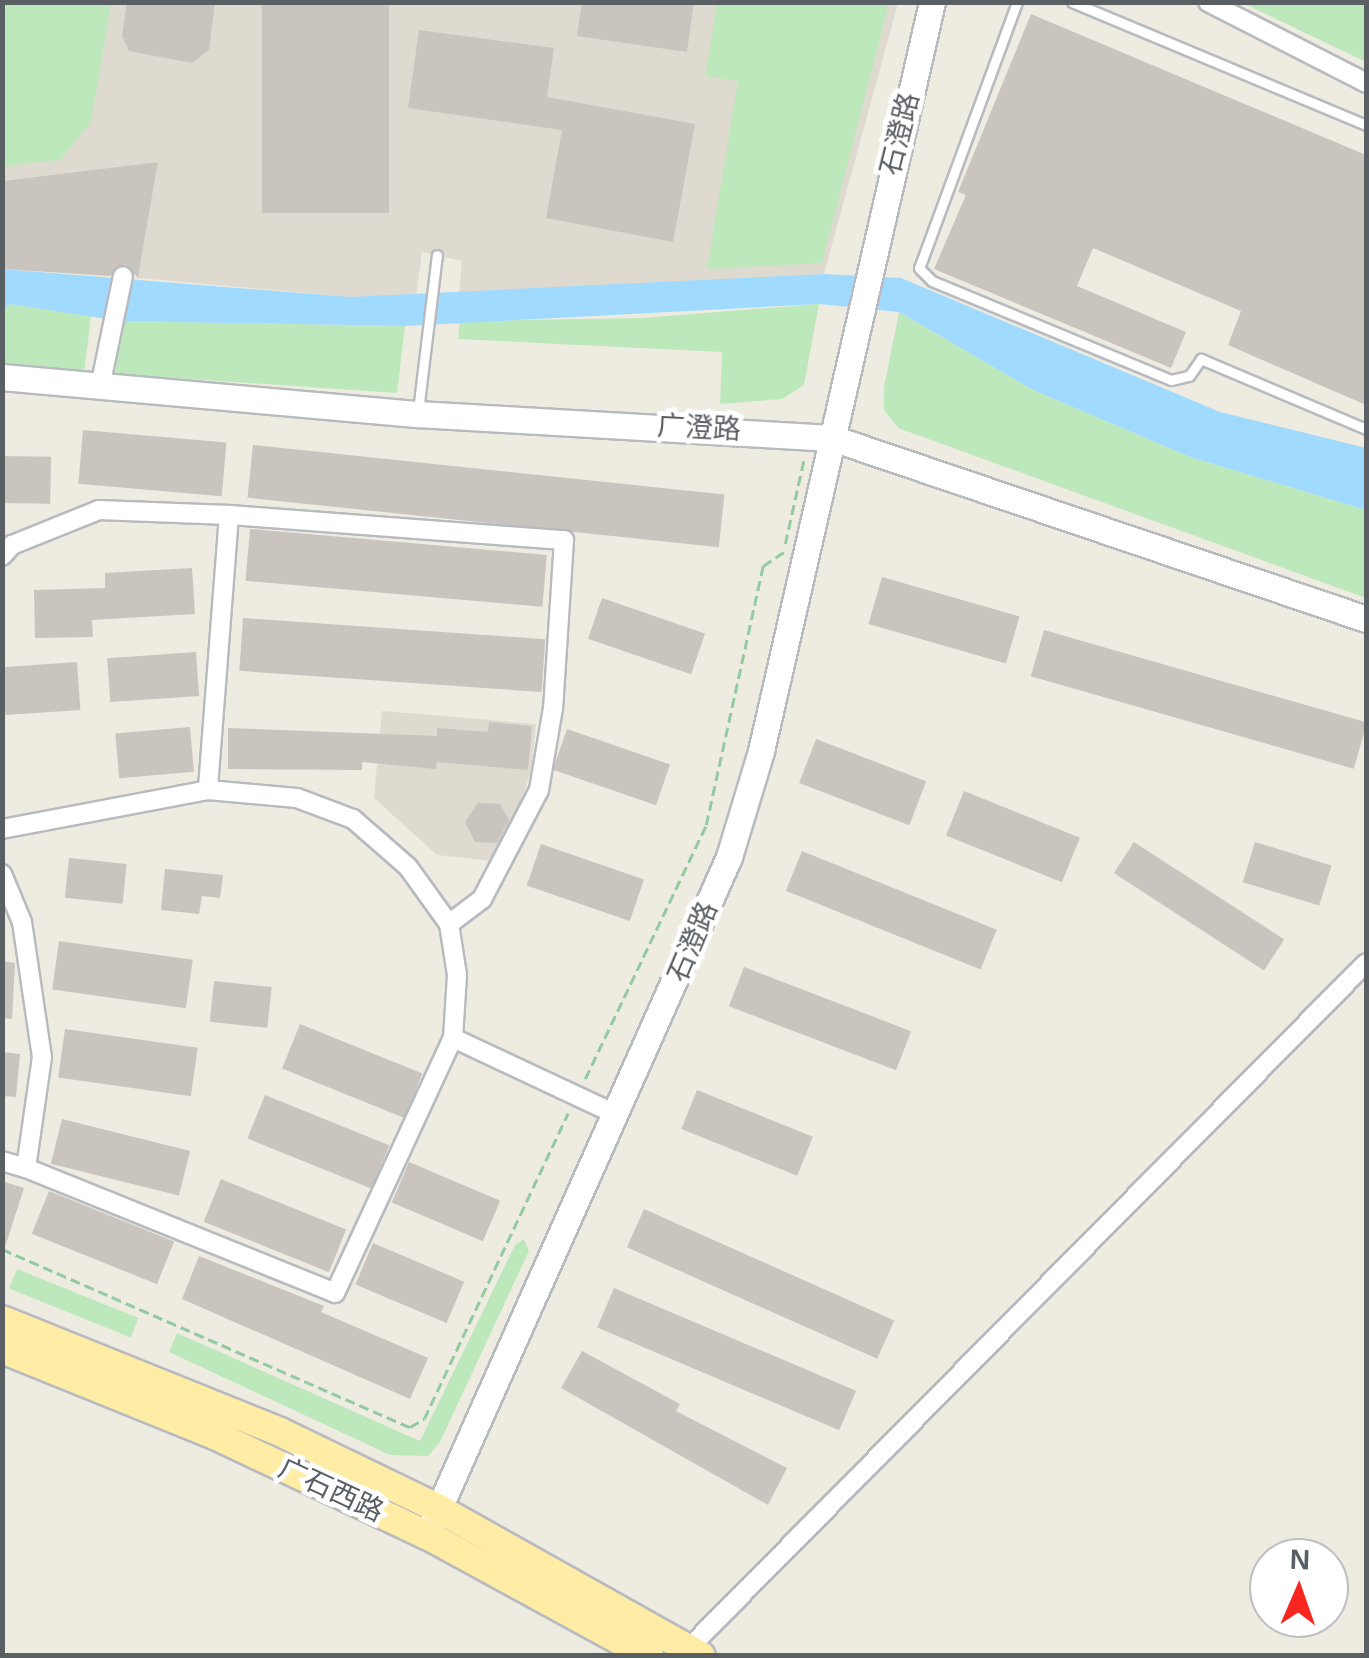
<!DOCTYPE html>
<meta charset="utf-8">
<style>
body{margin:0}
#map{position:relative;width:1369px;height:1658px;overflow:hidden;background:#eeebe1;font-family:Helvetica,"Noto Sans SC",sans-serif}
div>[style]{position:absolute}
.education>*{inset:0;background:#dedad0}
.green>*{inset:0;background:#bde8bc;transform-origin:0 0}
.water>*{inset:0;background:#a1daff}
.building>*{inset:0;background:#c9c5be;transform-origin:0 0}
.path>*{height:2.5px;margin-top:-1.25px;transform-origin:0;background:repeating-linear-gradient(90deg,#94caa1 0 10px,transparent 0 15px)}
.roads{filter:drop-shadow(2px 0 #b7babf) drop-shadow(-2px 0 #b7babf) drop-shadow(0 2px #b7babf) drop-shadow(0 -2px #b7babf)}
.lane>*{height:9px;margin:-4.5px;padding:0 4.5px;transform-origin:4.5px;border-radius:4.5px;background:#fff}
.street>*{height:18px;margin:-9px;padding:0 9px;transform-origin:9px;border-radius:9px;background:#fff}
.secondary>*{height:25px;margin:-12.5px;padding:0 12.5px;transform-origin:12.5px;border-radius:12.5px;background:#fff}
.primary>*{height:28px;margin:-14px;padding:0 14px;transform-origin:14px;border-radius:14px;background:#ffeda6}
span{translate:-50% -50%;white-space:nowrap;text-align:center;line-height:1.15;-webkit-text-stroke:9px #fff;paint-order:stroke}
.street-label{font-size:28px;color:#5a5f64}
.frame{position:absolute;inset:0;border:5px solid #5a5f64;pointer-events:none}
.north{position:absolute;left:1249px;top:1538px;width:100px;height:100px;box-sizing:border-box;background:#fff;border:2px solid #bdbfc1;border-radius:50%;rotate:2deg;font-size:28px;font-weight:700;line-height:40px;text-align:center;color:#5a5f64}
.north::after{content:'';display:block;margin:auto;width:35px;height:45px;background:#f7271f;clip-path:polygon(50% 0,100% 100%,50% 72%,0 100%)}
</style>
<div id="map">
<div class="education">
<div style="clip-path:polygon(2px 3px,898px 3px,824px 274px,459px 295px,462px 261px,422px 252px,416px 296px,351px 297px,138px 278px,158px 162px,3px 181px)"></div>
<div style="clip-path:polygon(382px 711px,536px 724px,531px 771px,514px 822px,492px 861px,437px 855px,374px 798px)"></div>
</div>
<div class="green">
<div style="clip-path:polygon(2px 3px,111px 3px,91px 122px,60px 160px,3px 166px)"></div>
<div style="clip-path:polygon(717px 3px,889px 3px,822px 263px,707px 269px,738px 81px,705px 76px)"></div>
<div style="clip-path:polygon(1243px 3px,1366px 3px,1366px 62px)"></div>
<div style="clip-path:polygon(9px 304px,91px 316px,84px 373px,3px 366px,2px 311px)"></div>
<div style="clip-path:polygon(819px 304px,804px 385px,782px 399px,720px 404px,722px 352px,458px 339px,460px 321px,641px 318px)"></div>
<div style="clip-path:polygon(899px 312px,1033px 390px,1190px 457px,1366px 510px,1366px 598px,898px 428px,884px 410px,884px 387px)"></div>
<div style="clip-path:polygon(121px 321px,405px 326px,397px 393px,115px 374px)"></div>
<div style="clip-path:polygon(524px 1239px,529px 1251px,440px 1442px,428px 1456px,390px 1455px,169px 1352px,177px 1333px,420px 1441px,515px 1245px)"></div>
<div style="left:17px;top:1269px;width:131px;height:21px;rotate:22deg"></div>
</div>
<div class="water">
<div style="clip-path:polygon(2px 269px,351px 297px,824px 274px,901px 278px,1220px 412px,1366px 448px,1366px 510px,1190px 457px,1033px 390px,899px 312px,819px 304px,405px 326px,121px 321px,9px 304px,3px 311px)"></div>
</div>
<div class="building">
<div style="clip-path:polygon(127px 2px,215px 2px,209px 50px,192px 63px,129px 51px,122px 36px)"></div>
<div style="left:262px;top:2px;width:127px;height:211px"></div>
<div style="clip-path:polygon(582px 2px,694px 2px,687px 52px,577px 36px)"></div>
<div style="clip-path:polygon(1031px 14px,1366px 155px,1366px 405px,1228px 345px,1241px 311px,1093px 248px,1077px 286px,1186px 332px,1171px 368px,934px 269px,966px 195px,958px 192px)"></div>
<div style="clip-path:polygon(419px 30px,554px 48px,547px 97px,695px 124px,673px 242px,546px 218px,562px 130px,408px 108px)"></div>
<div style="clip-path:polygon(158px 162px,138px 278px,125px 264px,110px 276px,2px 269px,2px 181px)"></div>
<div style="left:83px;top:430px;width:144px;height:54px;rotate:5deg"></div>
<div style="left:253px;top:445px;width:474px;height:53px;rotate:6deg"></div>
<div style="left:2px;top:456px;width:49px;height:47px;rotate:1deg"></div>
<div style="left:250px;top:529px;width:298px;height:52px;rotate:5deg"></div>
<div style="clip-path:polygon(192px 568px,195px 614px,92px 620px,93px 637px,35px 638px,34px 590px,105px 588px,105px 573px)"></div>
<div style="left:882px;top:577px;width:143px;height:49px;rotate:16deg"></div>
<div style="left:602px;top:598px;width:109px;height:43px;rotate:19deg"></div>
<div style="left:243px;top:618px;width:303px;height:53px;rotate:4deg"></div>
<div style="left:1044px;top:630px;width:336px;height:48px;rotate:16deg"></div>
<div style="left:196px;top:652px;width:44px;height:89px;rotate:86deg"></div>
<div style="left:77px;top:662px;width:48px;height:75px;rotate:86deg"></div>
<div style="clip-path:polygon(489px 722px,532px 726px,528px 770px,437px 762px,436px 769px,362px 762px,362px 770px,228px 769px,228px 728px,437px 736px,437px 728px,488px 732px)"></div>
<div style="left:190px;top:727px;width:45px;height:75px;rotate:85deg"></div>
<div style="left:567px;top:729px;width:109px;height:43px;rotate:19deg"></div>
<div style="left:816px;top:739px;width:118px;height:47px;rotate:21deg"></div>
<div style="left:964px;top:791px;width:125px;height:48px;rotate:22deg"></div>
<div style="clip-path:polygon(478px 803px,500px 804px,509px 820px,497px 843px,475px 842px,465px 822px)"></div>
<div style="left:1134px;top:842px;width:179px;height:37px;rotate:33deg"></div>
<div style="left:1255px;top:842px;width:80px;height:42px;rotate:17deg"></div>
<div style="left:541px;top:844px;width:109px;height:44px;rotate:19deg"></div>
<div style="left:802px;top:851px;width:210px;height:43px;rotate:22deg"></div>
<div style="left:69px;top:858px;width:58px;height:40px;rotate:6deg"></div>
<div style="clip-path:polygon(165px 869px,223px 875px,220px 898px,202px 896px,199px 914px,161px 910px)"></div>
<div style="left:59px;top:941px;width:135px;height:49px;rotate:8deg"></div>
<div style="clip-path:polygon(2px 961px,15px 963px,12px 1019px,2px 1018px)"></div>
<div style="left:744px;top:967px;width:179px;height:42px;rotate:21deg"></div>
<div style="left:214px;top:981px;width:58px;height:41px;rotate:6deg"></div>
<div style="left:300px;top:1024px;width:132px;height:48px;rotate:22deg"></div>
<div style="left:65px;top:1029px;width:134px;height:49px;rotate:8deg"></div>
<div style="clip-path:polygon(2px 1052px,20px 1054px,16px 1097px,2px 1096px)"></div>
<div style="left:697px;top:1090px;width:125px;height:42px;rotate:22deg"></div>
<div style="left:265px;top:1095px;width:134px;height:47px;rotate:22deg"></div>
<div style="left:62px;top:1119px;width:132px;height:46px;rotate:14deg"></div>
<div style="left:409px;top:1162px;width:99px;height:44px;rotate:23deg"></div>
<div style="left:221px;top:1179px;width:135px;height:46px;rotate:22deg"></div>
<div style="clip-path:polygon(2px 1181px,24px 1188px,5px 1247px,2px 1246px)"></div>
<div style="left:49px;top:1191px;width:135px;height:46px;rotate:22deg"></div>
<div style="left:644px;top:1209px;width:274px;height:42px;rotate:24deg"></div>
<div style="left:373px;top:1243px;width:99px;height:45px;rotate:23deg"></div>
<div style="clip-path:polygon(199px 1256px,324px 1306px,321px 1312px,428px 1358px,410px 1399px,182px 1299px)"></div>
<div style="left:614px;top:1288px;width:263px;height:43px;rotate:23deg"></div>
<div style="clip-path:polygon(582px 1351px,680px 1404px,676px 1411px,787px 1468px,768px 1505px,561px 1388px)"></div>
</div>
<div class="path">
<div style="left:785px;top:544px;width:87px;rotate:-77.4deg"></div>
<div style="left:585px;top:1079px;width:281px;rotate:-64.5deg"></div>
<div style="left:706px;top:825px;width:265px;rotate:-77.6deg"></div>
<div style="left:763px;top:566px;width:25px;rotate:-34deg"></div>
<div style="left:2px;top:1249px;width:445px;rotate:23.6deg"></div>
<div style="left:410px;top:1427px;width:16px;rotate:-30deg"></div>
<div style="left:424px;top:1419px;width:338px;rotate:-64.8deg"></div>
</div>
<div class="roads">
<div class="lane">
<div style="left:1017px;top:2px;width:283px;rotate:110.2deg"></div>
<div style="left:919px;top:268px;width:18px;rotate:45deg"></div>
<div style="left:932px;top:281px;width:259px;rotate:22.5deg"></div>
<div style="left:1171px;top:380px;width:18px;rotate:-13deg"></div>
<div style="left:1189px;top:376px;width:21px;rotate:-55deg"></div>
<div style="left:1201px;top:359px;width:179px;rotate:23deg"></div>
<div style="left:1072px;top:2px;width:319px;rotate:22.7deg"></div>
<div style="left:418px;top:411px;width:157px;rotate:-83.1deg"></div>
</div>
<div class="street">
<div style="left:1208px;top:2px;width:178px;rotate:27.1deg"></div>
<div style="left:100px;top:387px;width:113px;rotate:-78.3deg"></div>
<div style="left:229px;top:515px;width:336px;rotate:4.3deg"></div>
<div style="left:564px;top:540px;width:168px;rotate:93.7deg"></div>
<div style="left:553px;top:708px;width:83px;rotate:99.7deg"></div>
<div style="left:539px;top:790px;width:123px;rotate:117.6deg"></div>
<div style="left:482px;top:899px;width:41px;rotate:142.9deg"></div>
<div style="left:2px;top:556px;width:15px;rotate:-48deg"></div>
<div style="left:12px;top:545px;width:94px;rotate:-21.9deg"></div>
<div style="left:99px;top:510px;width:130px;rotate:2.2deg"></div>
<div style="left:229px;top:515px;width:276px;rotate:94.4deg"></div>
<div style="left:2px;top:829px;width:210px;rotate:-10.7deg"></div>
<div style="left:208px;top:790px;width:89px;rotate:5.1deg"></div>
<div style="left:297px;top:798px;width:60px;rotate:20.6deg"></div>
<div style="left:353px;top:819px;width:73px;rotate:41.1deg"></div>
<div style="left:408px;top:867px;width:70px;rotate:54.3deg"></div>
<div style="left:449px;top:924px;width:52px;rotate:81.1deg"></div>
<div style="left:457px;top:975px;width:63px;rotate:93.6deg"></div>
<div style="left:453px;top:1038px;width:179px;rotate:25.1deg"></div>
<div style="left:2px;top:874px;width:52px;rotate:67.4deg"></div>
<div style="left:22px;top:922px;width:136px;rotate:81.6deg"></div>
<div style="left:42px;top:1057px;width:112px;rotate:98.2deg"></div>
<div style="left:26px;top:1168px;width:25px;rotate:-164deg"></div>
<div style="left:26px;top:1168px;width:333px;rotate:22deg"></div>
<div style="left:335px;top:1293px;width:281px;rotate:-65.2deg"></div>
<div style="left:681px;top:1656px;width:974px;rotate:-45.33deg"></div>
</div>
<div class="secondary">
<div style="left:2px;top:377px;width:417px;rotate:5.1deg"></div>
<div style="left:417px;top:414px;width:416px;rotate:3.3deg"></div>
<div style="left:832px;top:438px;width:564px;rotate:18.72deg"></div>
<div style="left:431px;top:1526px;width:732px;rotate:-65.99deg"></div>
<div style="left:729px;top:857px;width:111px;rotate:-73.2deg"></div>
<div style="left:761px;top:751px;width:768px;rotate:-77.14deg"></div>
</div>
<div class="primary">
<div style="left:2px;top:1320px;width:300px;rotate:21.9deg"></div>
<div style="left:280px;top:1432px;width:177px;rotate:25.8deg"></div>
<div style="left:439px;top:1509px;width:300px;rotate:29.3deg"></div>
<div style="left:2px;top:1349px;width:230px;rotate:22deg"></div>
<div style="left:215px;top:1435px;width:234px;rotate:25.3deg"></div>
<div style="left:427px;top:1535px;width:253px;rotate:28.6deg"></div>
</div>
</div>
<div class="street-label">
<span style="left:900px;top:134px;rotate:-76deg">石澄路</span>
<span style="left:699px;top:428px;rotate:3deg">广澄路</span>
<span style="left:693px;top:942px;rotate:-67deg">石澄路</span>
<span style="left:331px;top:1490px;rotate:25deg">广石西路</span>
</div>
<div class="frame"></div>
<div class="north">N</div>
</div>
